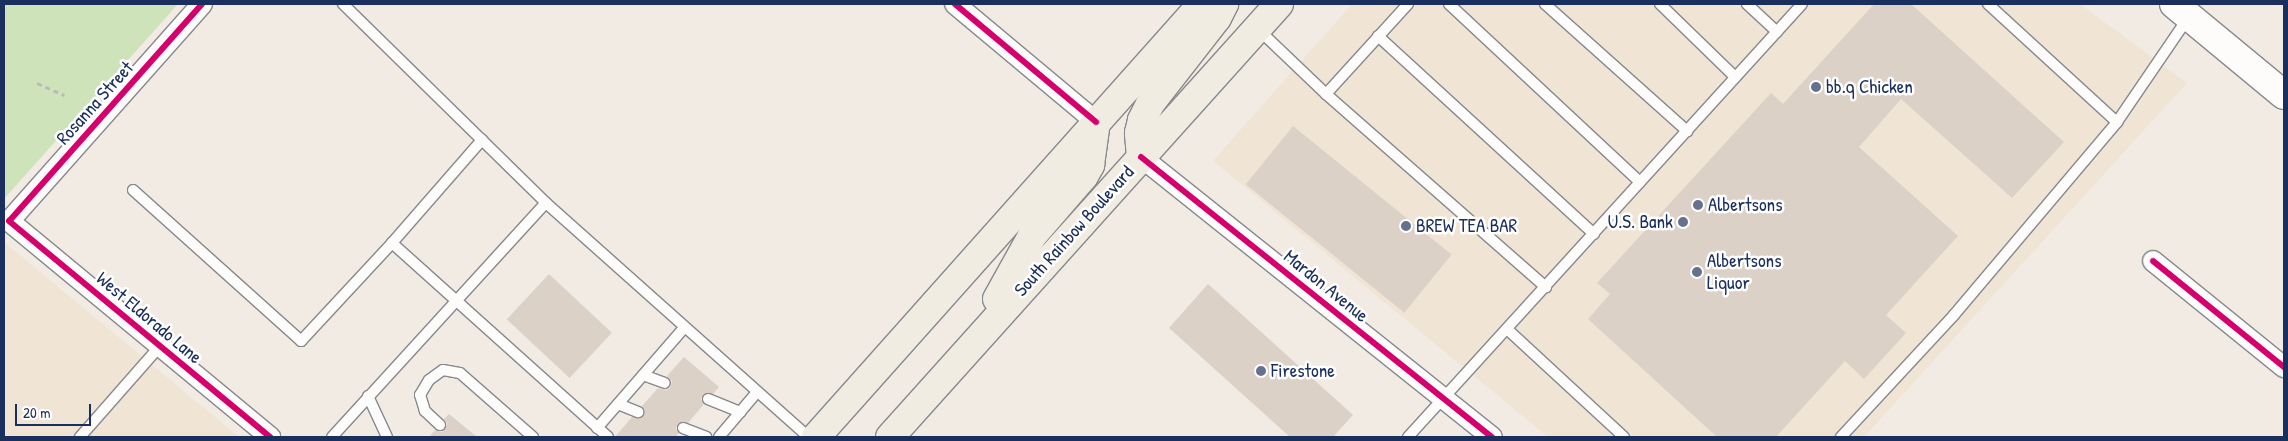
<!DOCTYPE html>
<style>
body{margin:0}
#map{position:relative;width:2288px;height:441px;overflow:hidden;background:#f1ebe4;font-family:"Patrick Hand",sans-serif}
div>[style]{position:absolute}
.built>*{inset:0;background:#f0e4d5}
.green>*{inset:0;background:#cfe3bb}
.building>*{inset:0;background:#dbd1c6;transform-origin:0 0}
.path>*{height:3px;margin-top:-1.5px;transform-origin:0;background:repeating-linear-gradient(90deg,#b7b9bd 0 5px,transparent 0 9px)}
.roads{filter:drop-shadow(1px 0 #87898e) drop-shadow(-1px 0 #87898e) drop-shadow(0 1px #87898e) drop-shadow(0 -1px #87898e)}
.service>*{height:10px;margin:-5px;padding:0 5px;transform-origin:5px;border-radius:5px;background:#fdfcfb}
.minor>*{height:20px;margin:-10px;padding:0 10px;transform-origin:10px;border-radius:10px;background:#fdfcfb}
.secondary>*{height:28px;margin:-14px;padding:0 14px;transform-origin:14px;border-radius:14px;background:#fdfcfb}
.primary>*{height:28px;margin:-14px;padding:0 14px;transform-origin:14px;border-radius:14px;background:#f1ece2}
.cycleway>*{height:6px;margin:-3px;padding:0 3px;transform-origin:3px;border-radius:3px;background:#d6006c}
.dots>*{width:14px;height:14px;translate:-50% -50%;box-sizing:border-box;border:2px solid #fff;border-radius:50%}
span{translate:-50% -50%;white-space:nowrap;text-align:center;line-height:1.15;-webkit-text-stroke:5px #fff;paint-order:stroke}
.poi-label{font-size:19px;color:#1b2f5e}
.left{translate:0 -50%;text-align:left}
.right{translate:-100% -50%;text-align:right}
.street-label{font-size:19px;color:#1b2f5e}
.frame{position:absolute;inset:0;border:5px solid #1b2f5e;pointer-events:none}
.scale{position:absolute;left:15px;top:404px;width:76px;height:22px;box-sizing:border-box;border:2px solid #1b2f5e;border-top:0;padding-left:6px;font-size:15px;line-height:18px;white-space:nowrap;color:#1b2f5e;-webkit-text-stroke:4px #fff;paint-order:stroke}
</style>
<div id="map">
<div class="built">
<div style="clip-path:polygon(1352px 4px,2080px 4px,2187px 83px,1864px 437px,1548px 437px,1213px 161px)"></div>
<div style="clip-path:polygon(4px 242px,239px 437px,4px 437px)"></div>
</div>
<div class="green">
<div style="clip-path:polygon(4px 4px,178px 4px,4px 199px)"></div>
</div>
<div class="building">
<div style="clip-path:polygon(1874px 4px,1911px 4px,2064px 142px,2012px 198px,1901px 99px,1859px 147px,1958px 236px,1886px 315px,1906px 333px,1864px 379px,1845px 361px,1776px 437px,1717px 437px,1588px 319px,1610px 294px,1597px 283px,1771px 93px,1783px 104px)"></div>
<div style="left:1293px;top:126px;width:204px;height:75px;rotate:39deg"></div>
<div style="left:549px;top:274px;width:86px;height:62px;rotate:43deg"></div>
<div style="clip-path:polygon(1208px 284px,1353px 415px,1333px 437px,1290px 437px,1169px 328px)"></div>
<div style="clip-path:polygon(684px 357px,719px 387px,713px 394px,703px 394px,701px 399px,704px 404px,688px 423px,678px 423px,676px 429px,679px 433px,675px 437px,615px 437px,632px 417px,643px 417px,645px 412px,642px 406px,658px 388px,666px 390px,670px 388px,672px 381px,667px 376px)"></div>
<div style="clip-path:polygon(449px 414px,477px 437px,429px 437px,435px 430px,442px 432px,445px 429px,447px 423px,444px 419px)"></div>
</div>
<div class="path">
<div style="left:37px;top:83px;width:30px;rotate:24deg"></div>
</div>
<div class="roads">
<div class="service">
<div style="left:343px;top:4px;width:284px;rotate:44.4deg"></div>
<div style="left:1449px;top:4px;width:261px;rotate:43deg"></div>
<div style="left:1545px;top:4px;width:191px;rotate:41.8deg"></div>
<div style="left:1660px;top:4px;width:105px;rotate:44.2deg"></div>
<div style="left:1747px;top:4px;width:41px;rotate:43deg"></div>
<div style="left:1988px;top:4px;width:175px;rotate:42.5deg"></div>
<div style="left:1258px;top:29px;width:94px;rotate:43.7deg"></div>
<div style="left:1326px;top:94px;width:293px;rotate:41.3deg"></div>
<div style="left:1378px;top:36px;width:293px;rotate:42.5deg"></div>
<div style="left:1326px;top:94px;width:122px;rotate:-47.7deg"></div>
<div style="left:133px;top:190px;width:226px;rotate:41.9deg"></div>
<div style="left:301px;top:341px;width:134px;rotate:-47.1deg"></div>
<div style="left:392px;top:243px;width:137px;rotate:-48.9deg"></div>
<div style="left:392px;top:243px;width:290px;rotate:41.9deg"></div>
<div style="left:1507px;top:329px;width:159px;rotate:42.7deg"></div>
<div style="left:643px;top:375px;width:23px;rotate:20deg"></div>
<div style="left:368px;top:396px;width:45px;rotate:65.1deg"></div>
<div style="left:708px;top:399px;width:35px;rotate:22deg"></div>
<div style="left:618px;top:404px;width:22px;rotate:22deg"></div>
<div style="left:440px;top:425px;width:21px;rotate:-137deg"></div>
<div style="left:425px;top:411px;width:17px;rotate:-107deg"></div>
<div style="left:420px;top:395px;width:17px;rotate:-59deg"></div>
<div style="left:429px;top:380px;width:17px;rotate:-36deg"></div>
<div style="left:443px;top:370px;width:17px;rotate:10deg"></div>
<div style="left:460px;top:373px;width:97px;rotate:41.2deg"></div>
<div style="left:597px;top:428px;width:133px;rotate:-49deg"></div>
<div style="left:683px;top:428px;width:25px;rotate:21deg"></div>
<div style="left:80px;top:437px;width:121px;rotate:-48.7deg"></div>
<div style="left:332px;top:437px;width:317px;rotate:-47.6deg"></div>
<div style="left:546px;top:203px;width:352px;rotate:41.7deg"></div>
<div style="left:719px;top:437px;width:59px;rotate:-49.8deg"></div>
<div style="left:1408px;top:437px;width:585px;rotate:-47.7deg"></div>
<div style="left:1841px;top:437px;width:166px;rotate:-47.2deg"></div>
<div style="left:1954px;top:315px;width:253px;rotate:-49.8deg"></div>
<div style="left:2117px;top:122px;width:126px;rotate:-55.7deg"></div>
</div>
<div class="minor">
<div style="left:202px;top:4px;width:290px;rotate:131.6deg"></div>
<div style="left:9px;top:221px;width:339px;rotate:39.6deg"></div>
<div style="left:955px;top:4px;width:184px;rotate:39.9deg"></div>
<div style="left:1141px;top:157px;width:449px;rotate:38.6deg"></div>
<div style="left:2153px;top:261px;width:169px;rotate:39deg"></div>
</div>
<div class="secondary">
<div style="left:2174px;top:4px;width:143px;rotate:39.6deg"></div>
</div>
<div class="primary">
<div style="left:1141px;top:157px;width:24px;rotate:-95deg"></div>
<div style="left:1139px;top:133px;width:13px;rotate:-77deg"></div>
<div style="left:1142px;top:120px;width:18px;rotate:-63deg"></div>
<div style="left:1150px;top:104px;width:109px;rotate:-52.1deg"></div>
<div style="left:1217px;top:18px;width:16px;rotate:-63deg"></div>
<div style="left:997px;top:299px;width:72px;rotate:-60.9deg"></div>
<div style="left:1032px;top:236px;width:79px;rotate:-49.1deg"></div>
<div style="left:1084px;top:176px;width:13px;rotate:-61deg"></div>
<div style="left:1090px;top:165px;width:43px;rotate:-82.1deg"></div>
<div style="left:816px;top:437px;width:580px;rotate:-48.28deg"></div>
<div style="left:890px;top:437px;width:582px;rotate:-48.06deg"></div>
</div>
</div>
<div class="cycleway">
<div style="left:202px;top:4px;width:290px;rotate:131.6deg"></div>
<div style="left:9px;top:221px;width:339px;rotate:39.6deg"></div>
<div style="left:955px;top:4px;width:184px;rotate:39.9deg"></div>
<div style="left:1141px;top:157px;width:449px;rotate:38.6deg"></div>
<div style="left:2153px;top:261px;width:169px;rotate:39deg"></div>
</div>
<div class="dots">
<div style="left:1816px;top:87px;background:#66718d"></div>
<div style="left:1698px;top:205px;background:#66718d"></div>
<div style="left:1683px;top:222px;background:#66718d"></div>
<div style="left:1406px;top:226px;background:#66718d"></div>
<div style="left:1697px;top:272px;background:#66718d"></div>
<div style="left:1261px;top:371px;background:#66718d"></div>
</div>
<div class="poi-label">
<span class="left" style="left:1826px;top:87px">bb.q Chicken</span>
<span class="left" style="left:1708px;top:205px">Albertsons</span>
<span class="right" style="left:1673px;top:222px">U.S. Bank</span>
<span class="left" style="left:1416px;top:226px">BREW TEA BAR</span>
<span class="left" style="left:1707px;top:272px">Albertsons<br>Liquor</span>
<span class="left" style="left:1271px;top:371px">Firestone</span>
</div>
<div class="street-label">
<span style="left:95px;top:103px;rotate:-48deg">Rosanna Street</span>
<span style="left:1074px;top:231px;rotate:-48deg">South Rainbow Boulevard</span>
<span style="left:1326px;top:286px;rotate:39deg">Mardon Avenue</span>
<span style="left:149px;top:318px;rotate:40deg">West Eldorado Lane</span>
</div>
<div class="frame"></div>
<div class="scale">20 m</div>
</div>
